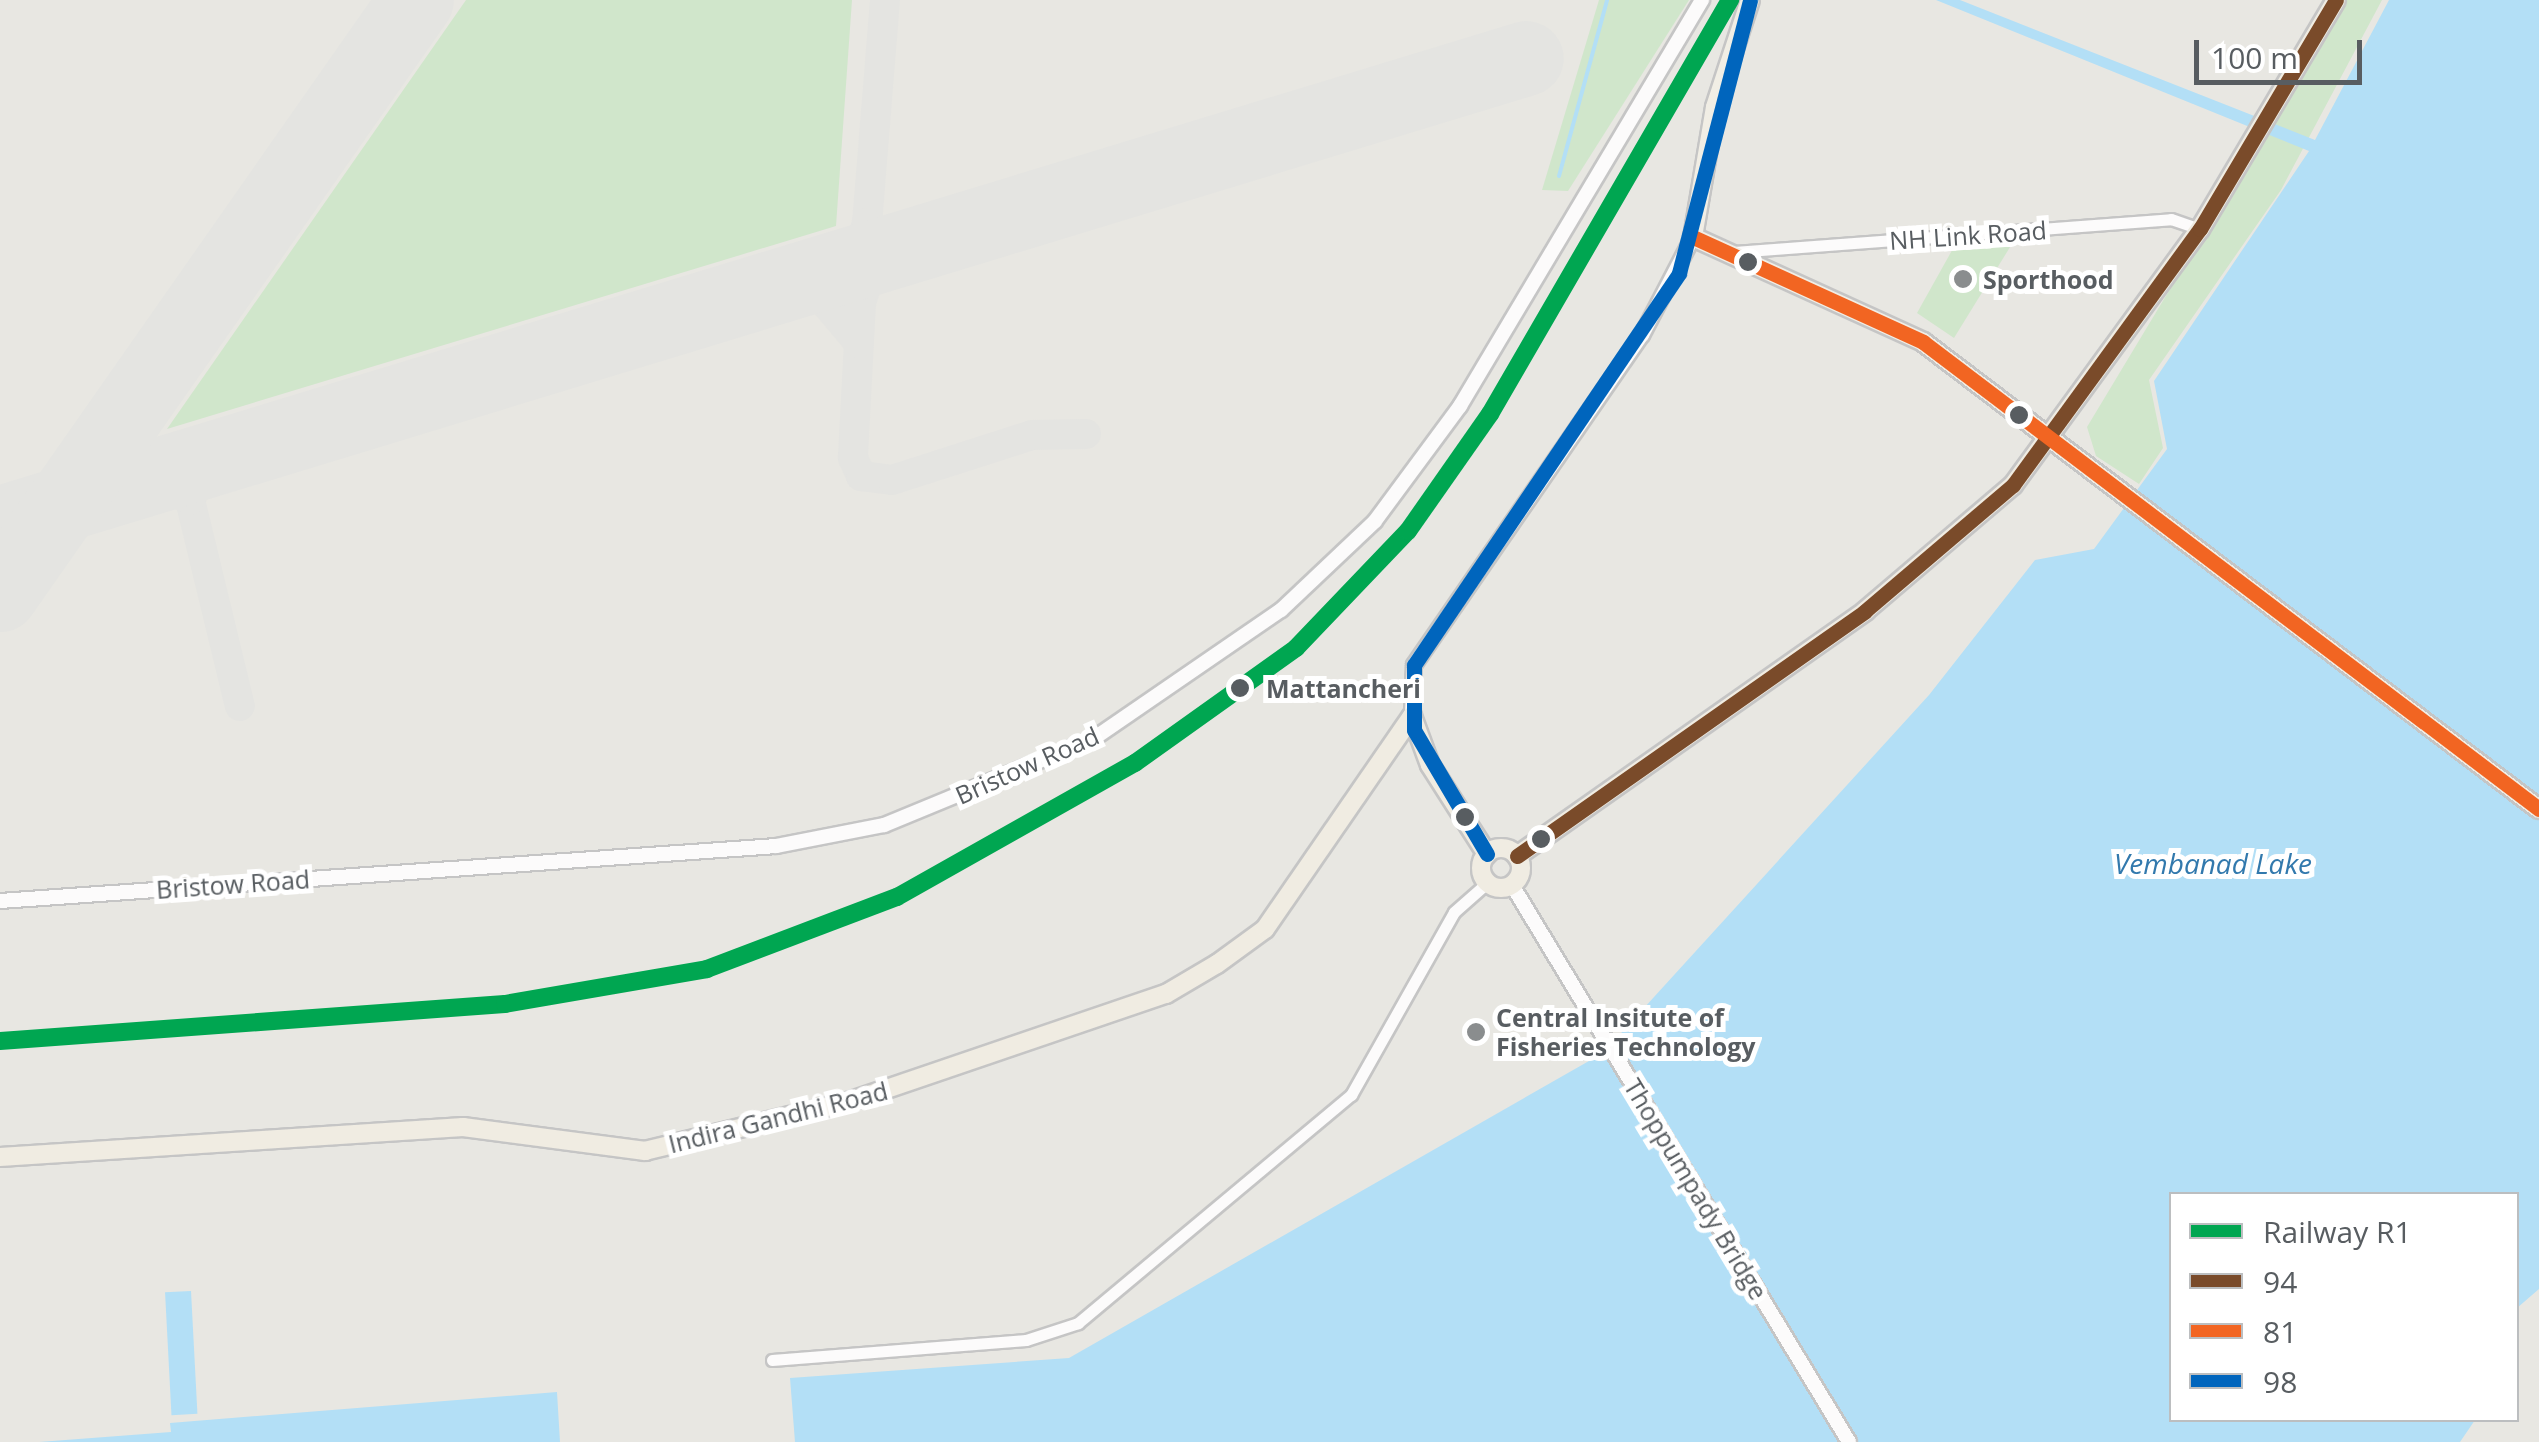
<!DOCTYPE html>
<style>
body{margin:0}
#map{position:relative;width:2539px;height:1442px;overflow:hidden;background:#e8e7e2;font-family:"Open Sans",sans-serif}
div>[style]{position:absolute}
.green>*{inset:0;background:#d0e6cb}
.water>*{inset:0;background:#b3dff6;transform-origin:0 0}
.stream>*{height:4px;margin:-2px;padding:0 2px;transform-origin:2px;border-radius:2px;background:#b3dff6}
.taxiway>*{height:30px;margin:-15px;padding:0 15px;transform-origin:15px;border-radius:15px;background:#e4e4e1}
.runway>*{height:75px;margin:-37.5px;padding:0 37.5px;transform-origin:37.5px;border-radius:37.5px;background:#e4e4e1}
.roads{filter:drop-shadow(2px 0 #c5c5c5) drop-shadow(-2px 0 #c5c5c5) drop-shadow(0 2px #c5c5c5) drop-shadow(0 -2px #c5c5c5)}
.minor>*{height:11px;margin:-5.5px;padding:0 5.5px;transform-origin:5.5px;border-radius:5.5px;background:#fcfbfb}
.tertiary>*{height:14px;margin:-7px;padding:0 7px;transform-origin:7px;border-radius:7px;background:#fcfbfb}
.primary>*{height:18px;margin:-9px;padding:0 9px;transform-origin:9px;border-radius:9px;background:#f1eee5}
.trunk>*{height:18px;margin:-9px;padding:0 9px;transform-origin:9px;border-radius:9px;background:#f0ece2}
.trunk>.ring{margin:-9px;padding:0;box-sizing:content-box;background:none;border:18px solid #f0ece2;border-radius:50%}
.bus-1>*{height:15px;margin:-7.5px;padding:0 7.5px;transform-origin:7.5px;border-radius:7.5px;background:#7a4b2a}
.bus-2>*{height:15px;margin:-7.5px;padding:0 7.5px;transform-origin:7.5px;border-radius:7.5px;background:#f26522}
.bus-3>*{height:15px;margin:-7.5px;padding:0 7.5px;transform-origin:7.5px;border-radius:7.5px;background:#0065bd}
.rail-1>*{height:18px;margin:-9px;padding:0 9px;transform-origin:9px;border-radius:9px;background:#00a651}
.dots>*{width:28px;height:28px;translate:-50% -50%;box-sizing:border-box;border:5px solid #fff;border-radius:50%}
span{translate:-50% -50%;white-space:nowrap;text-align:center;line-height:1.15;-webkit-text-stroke:10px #fff;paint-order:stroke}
.street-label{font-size:25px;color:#585d61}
.poi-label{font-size:25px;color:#585d61;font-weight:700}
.left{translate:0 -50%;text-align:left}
.stop-label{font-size:25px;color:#585d61;font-weight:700}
.water-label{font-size:28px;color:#3279ad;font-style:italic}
.legend{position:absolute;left:2169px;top:1192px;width:350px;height:230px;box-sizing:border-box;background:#fff;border:2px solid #bcbec0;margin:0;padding:12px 18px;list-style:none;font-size:30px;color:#585d61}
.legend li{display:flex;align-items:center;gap:20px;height:50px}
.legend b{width:50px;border:2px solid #bcbec0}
.scale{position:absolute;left:2194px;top:40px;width:168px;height:45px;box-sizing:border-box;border:5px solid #585d61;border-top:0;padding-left:12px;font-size:30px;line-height:35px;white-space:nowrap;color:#585d61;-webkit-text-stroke:8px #fff;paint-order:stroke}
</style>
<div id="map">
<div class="green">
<div style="clip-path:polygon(466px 0,852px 0,836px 226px,167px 429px)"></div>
<div style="clip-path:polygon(1599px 0,1689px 0,1568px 191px,1542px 190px)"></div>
<div style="clip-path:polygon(2344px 0,2382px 0,2281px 190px,2149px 380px,2163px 448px,2139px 484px,2096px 456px,2087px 427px)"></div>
<div style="clip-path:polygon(2015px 239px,1954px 338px,1917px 313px,1955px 245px)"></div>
</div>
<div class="water">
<div style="clip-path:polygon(1936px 0,1960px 0,2315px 140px,2389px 0,2539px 0,2539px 1289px,2517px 1308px,2516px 1194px,2172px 1194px,2172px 1420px,2475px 1420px,2460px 1442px,795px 1442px,790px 1378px,1069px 1358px,1603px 1053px,1929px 695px,2035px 560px,2094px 549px,2167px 449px,2154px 381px,2309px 151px)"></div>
<div style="left:191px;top:1291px;width:123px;height:26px;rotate:87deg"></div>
<div style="clip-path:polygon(557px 1392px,560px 1442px,39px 1442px,171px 1432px,170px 1423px)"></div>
</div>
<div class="stream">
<div style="left:1559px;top:176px;width:182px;rotate:-74.7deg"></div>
</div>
<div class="taxiway">
<div style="left:885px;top:0;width:224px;rotate:94.6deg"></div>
<div style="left:867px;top:223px;width:27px;rotate:73deg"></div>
<div style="left:875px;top:249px;width:23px;rotate:7deg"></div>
<div style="left:898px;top:252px;width:38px;rotate:139deg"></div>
<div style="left:869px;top:277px;width:27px;rotate:107deg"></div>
<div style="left:861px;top:303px;width:155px;rotate:93deg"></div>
<div style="left:853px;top:458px;width:20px;rotate:66deg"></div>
<div style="left:861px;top:476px;width:31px;rotate:7deg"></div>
<div style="left:892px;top:480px;width:147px;rotate:-17.8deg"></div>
<div style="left:1032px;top:435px;width:54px;rotate:-1.1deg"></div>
<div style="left:839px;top:270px;width:25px;rotate:-40deg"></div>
<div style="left:858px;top:254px;width:32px;rotate:-74deg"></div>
<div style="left:806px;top:280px;width:82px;rotate:49.9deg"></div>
<div style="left:210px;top:459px;width:46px;rotate:116deg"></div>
<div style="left:190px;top:500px;width:212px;rotate:76.4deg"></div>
<div style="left:148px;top:478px;width:47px;rotate:27.6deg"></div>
</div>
<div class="runway">
<div style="left:0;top:523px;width:1595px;rotate:-16.95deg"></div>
<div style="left:0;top:594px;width:725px;rotate:-55deg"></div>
</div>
<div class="roads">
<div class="minor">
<div style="left:1734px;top:252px;width:438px;rotate:-4.3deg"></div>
<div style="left:2171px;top:219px;width:31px;rotate:19deg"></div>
<div style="left:772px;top:1360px;width:255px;rotate:-4.5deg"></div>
<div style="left:1026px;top:1340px;width:55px;rotate:-18.1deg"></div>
<div style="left:1078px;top:1323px;width:356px;rotate:-39.9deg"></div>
<div style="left:1351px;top:1095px;width:210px;rotate:-60.6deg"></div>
<div style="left:1454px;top:912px;width:44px;rotate:-41.3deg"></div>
</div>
<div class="tertiary">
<div style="left:1412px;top:716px;width:51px;rotate:-87.8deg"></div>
<div style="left:1414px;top:665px;width:401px;rotate:-55.4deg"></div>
<div style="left:1642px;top:335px;width:110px;rotate:-62.5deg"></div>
<div style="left:1512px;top:885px;width:651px;rotate:58.82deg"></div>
<div style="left:0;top:901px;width:778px;rotate:-4.05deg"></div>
<div style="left:776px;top:846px;width:110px;rotate:-11deg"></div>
<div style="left:884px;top:825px;width:226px;rotate:-22.4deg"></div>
<div style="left:1093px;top:739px;width:228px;rotate:-34.5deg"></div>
<div style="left:1281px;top:610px;width:129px;rotate:-43.4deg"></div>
<div style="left:1375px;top:521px;width:143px;rotate:-53.5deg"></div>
<div style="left:1460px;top:406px;width:473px;rotate:-59.2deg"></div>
</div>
<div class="primary">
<div style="left:1750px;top:0;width:113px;rotate:108.1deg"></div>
<div style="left:1715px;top:107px;width:132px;rotate:99.6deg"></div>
<div style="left:1693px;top:237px;width:253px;rotate:24.5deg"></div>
<div style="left:1923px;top:342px;width:773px;rotate:37.17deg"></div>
</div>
<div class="trunk">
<div style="left:1412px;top:716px;width:52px;rotate:69.8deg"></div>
<div style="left:1430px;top:765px;width:106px;rotate:57.4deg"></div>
<div class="ring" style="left:1481px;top:848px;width:22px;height:22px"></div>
<div style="left:1517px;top:856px;width:426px;rotate:-35.1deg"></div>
<div style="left:1865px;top:611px;width:194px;rotate:-40.4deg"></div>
<div style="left:2013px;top:485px;width:317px;rotate:-53.9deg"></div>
<div style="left:2200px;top:229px;width:266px;rotate:-59.3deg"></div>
<div style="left:0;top:1157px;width:464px;rotate:-3.7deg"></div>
<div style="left:463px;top:1127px;width:184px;rotate:7.5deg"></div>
<div style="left:645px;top:1151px;width:212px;rotate:-13.6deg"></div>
<div style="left:851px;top:1101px;width:333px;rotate:-18.8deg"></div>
<div style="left:1166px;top:994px;width:59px;rotate:-30.5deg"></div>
<div style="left:1217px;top:964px;width:59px;rotate:-36.1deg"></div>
<div style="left:1265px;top:929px;width:259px;rotate:-55.4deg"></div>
</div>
</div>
<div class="bus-1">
<div style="left:1517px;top:856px;width:426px;rotate:-35.1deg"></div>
<div style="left:1865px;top:611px;width:194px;rotate:-40.4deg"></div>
<div style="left:2013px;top:485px;width:317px;rotate:-53.9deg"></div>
<div style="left:2200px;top:229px;width:266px;rotate:-59.3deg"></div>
</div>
<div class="bus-2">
<div style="left:1693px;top:237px;width:253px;rotate:24.5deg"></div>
<div style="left:1923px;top:342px;width:773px;rotate:37.17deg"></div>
</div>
<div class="bus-3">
<div style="left:1487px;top:854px;width:144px;rotate:-120.5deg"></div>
<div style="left:1414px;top:730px;width:65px;rotate:-90deg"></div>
<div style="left:1414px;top:665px;width:473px;rotate:-55.9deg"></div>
<div style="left:1679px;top:273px;width:282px;rotate:-75.4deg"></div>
</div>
<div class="rail-1">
<div style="left:0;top:1041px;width:506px;rotate:-4.19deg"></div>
<div style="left:505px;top:1004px;width:205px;rotate:-9.8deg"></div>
<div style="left:707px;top:969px;width:203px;rotate:-20.8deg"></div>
<div style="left:897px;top:897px;width:273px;rotate:-29.4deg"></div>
<div style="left:1135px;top:763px;width:198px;rotate:-35.5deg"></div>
<div style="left:1296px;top:648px;width:162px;rotate:-46.3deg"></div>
<div style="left:1408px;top:531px;width:143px;rotate:-55deg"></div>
<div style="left:1490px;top:414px;width:479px;rotate:-59.9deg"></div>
</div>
<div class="dots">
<div style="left:1748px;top:262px;background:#585d61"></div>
<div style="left:1963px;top:279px;background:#8a8d8e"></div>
<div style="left:2019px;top:415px;background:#585d61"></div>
<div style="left:1240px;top:688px;background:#585d61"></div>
<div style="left:1465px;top:817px;background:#585d61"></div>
<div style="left:1541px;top:839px;background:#585d61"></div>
<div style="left:1476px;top:1032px;background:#8a8d8e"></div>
</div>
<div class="street-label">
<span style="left:1968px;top:235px;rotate:-4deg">NH Link Road</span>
<span style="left:1027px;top:765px;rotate:-24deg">Bristow Road</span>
<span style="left:233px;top:884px;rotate:-4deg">Bristow Road</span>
<span style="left:778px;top:1117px;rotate:-14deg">Indira Gandhi Road</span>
<span style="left:1696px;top:1189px;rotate:59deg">Thoppumpady Bridge</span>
</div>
<div class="poi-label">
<span class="left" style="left:1983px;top:279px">Sporthood</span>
<span class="left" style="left:1496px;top:1032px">Central Insitute of<br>Fisheries Technology</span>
</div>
<div class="stop-label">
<span class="left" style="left:1266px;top:688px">Mattancheri</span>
</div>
<div class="water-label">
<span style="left:2213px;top:863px">Vembanad Lake</span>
</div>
<ul class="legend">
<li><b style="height:12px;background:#00a651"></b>Railway R1</li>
<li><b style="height:12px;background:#7a4b2a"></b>94</li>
<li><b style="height:12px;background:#f26522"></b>81</li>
<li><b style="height:12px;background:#0065bd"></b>98</li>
</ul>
<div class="scale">100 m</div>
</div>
